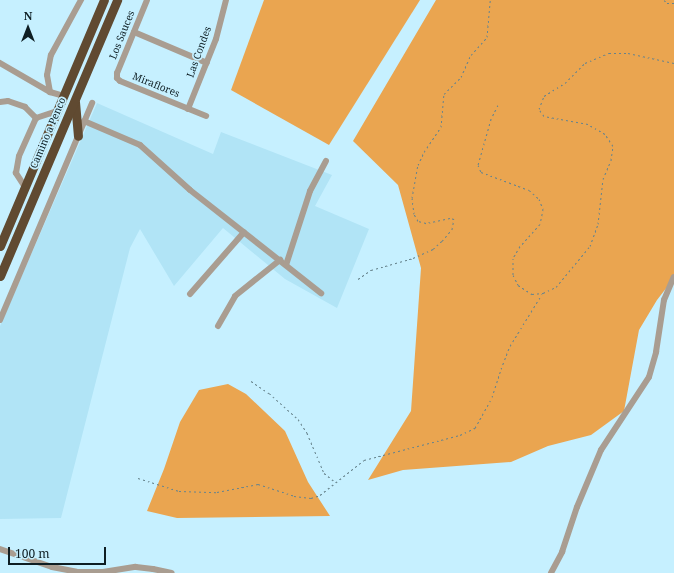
<!DOCTYPE html>
<style>
body{margin:0}
#map{position:relative;width:674px;height:573px;overflow:hidden;background:#c6f0ff;font-family:"Noto Serif",serif}
div>[style]{position:absolute}
.built>*{inset:0;background:#b1e4f6}
.forest>*{inset:0;background:#eaa550}
.path>*{height:1px;margin-top:-0.5px;transform-origin:0;background:repeating-linear-gradient(90deg,#66838c 0 2px,transparent 0 5px)}
.minor>*{height:6px;margin:-3px;padding:0 3px;transform-origin:3px;border-radius:3px;background:#a99d91}
.highway>*{height:9px;margin:-4.5px;padding:0 4.5px;transform-origin:4.5px;border-radius:4.5px;background:#604a31}
span{translate:-50% -50%;white-space:nowrap;text-align:center;line-height:1.15;-webkit-text-stroke:3.5px #c6f0ff;paint-order:stroke}
.street-label{font-size:10px;color:#0e1e23}
.north{position:absolute;left:8px;top:8px;width:40px;height:40px;-webkit-text-stroke:3px #c6f0ff;paint-order:stroke;rotate:0deg;font-size:11px;font-weight:700;line-height:16px;text-align:center;color:#0e1e23}
.north::after{content:'';display:block;margin:auto;width:14px;height:18px;background:#0e1e23;clip-path:polygon(50% 0,100% 100%,50% 72%,0 100%)}
.scale{position:absolute;left:8px;top:547px;width:98px;height:18px;box-sizing:border-box;border:2px solid #0e1e23;border-top:0;padding-left:5px;font-size:12px;line-height:14px;white-space:nowrap;color:#0e1e23;-webkit-text-stroke:3px #c6f0ff;paint-order:stroke}
</style>
<div id="map">
<div class="built">
<div style="clip-path:polygon(97px 103px,213px 154px,221px 132px,332px 175px,315px 206px,369px 229px,337px 308px,285px 279px,223px 228px,174px 286px,140px 229px,130px 248px,61px 518px,0 519px,0 326px)"></div>
</div>
<div class="forest">
<div style="clip-path:polygon(264px 0,420px 0,329px 145px,231px 90px)"></div>
<div style="clip-path:polygon(436px 0,674px 0,674px 278px,657px 300px,639px 330px,624px 411px,591px 435px,548px 446px,511px 462px,403px 470px,368px 480px,411px 411px,421px 268px,398px 185px,353px 141px)"></div>
<div style="clip-path:polygon(228px 384px,246px 394px,285px 431px,308px 482px,330px 516px,177px 518px,147px 511px,164px 469px,180px 422px,199px 390px)"></div>
</div>
<div class="path">
<div style="left:664px;top:0;width:4px;rotate:45deg"></div>
<div style="left:667px;top:3px;width:7px"></div>
<div style="left:498px;top:105px;width:16px;rotate:117deg"></div>
<div style="left:491px;top:119px;width:48px;rotate:105.8deg"></div>
<div style="left:478px;top:165px;width:8px;rotate:67deg"></div>
<div style="left:481px;top:172px;width:51px;rotate:20.6deg"></div>
<div style="left:529px;top:190px;width:13px;rotate:42deg"></div>
<div style="left:539px;top:199px;width:11px;rotate:68deg"></div>
<div style="left:543px;top:209px;width:15px;rotate:101deg"></div>
<div style="left:540px;top:224px;width:30px;rotate:132deg"></div>
<div style="left:520px;top:246px;width:14px;rotate:120deg"></div>
<div style="left:513px;top:258px;width:17px;rotate:90deg"></div>
<div style="left:513px;top:275px;width:11px;rotate:63deg"></div>
<div style="left:518px;top:285px;width:17px;rotate:33deg"></div>
<div style="left:532px;top:294px;width:11px;rotate:-5deg"></div>
<div style="left:543px;top:293px;width:14px;rotate:-25deg"></div>
<div style="left:556px;top:287px;width:53px;rotate:-50.3deg"></div>
<div style="left:590px;top:246px;width:23px;rotate:-70deg"></div>
<div style="left:598px;top:224px;width:45px;rotate:-83.7deg"></div>
<div style="left:603px;top:179px;width:21px;rotate:-67deg"></div>
<div style="left:611px;top:160px;width:14px;rotate:-82deg"></div>
<div style="left:613px;top:146px;width:14px;rotate:-124deg"></div>
<div style="left:605px;top:134px;width:20px;rotate:-150deg"></div>
<div style="left:588px;top:124px;width:45px;rotate:-169.7deg"></div>
<div style="left:544px;top:116px;width:9px;rotate:-126deg"></div>
<div style="left:539px;top:109px;width:14px;rotate:-69deg"></div>
<div style="left:544px;top:96px;width:25px;rotate:-32deg"></div>
<div style="left:565px;top:83px;width:28px;rotate:-45deg"></div>
<div style="left:585px;top:63px;width:26px;rotate:-23deg"></div>
<div style="left:609px;top:53px;width:19px"></div>
<div style="left:628px;top:53px;width:47px;rotate:12.3deg"></div>
<div style="left:358px;top:279px;width:16px;rotate:-35deg"></div>
<div style="left:371px;top:270px;width:44px;rotate:-15.9deg"></div>
<div style="left:413px;top:258px;width:22px;rotate:-24deg"></div>
<div style="left:433px;top:249px;width:12px;rotate:-42deg"></div>
<div style="left:442px;top:241px;width:16px;rotate:-50deg"></div>
<div style="left:452px;top:229px;width:10px;rotate:-79deg"></div>
<div style="left:454px;top:219px;width:4px;rotate:-166deg"></div>
<div style="left:450px;top:218px;width:25px;rotate:168deg"></div>
<div style="left:426px;top:223px;width:8px;rotate:-166deg"></div>
<div style="left:418px;top:221px;width:8px;rotate:-120deg"></div>
<div style="left:414px;top:214px;width:16px;rotate:-97deg"></div>
<div style="left:412px;top:198px;width:34px;rotate:-80deg"></div>
<div style="left:418px;top:165px;width:14px;rotate:-65deg"></div>
<div style="left:424px;top:152px;width:30px;rotate:-56deg"></div>
<div style="left:441px;top:127px;width:33px;rotate:-85deg"></div>
<div style="left:444px;top:94px;width:24px;rotate:-45deg"></div>
<div style="left:461px;top:77px;width:24px;rotate:-66deg"></div>
<div style="left:471px;top:55px;width:24px;rotate:-48deg"></div>
<div style="left:487px;top:37px;width:37px;rotate:-85deg"></div>
<div style="left:251px;top:381px;width:22px;rotate:34deg"></div>
<div style="left:269px;top:393px;width:39px;rotate:42deg"></div>
<div style="left:298px;top:419px;width:17px;rotate:57deg"></div>
<div style="left:307px;top:433px;width:43px;rotate:67deg"></div>
<div style="left:324px;top:473px;width:13px;rotate:39deg"></div>
<div style="left:138px;top:478px;width:43px;rotate:17.6deg"></div>
<div style="left:179px;top:491px;width:38px;rotate:2deg"></div>
<div style="left:217px;top:492px;width:42px;rotate:-11deg"></div>
<div style="left:258px;top:484px;width:38px;rotate:18deg"></div>
<div style="left:294px;top:496px;width:17px;rotate:7deg"></div>
<div style="left:311px;top:498px;width:9px;rotate:-18deg"></div>
<div style="left:320px;top:495px;width:56px;rotate:-38.5deg"></div>
<div style="left:364px;top:460px;width:99px;rotate:-14.6deg"></div>
<div style="left:460px;top:435px;width:17px;rotate:-25deg"></div>
<div style="left:475px;top:428px;width:35px;rotate:-61deg"></div>
<div style="left:492px;top:397px;width:29px;rotate:-72deg"></div>
<div style="left:501px;top:369px;width:25px;rotate:-69deg"></div>
<div style="left:510px;top:346px;width:61px;rotate:-58.4deg"></div>
</div>
<div class="minor">
<div style="left:147px;top:0;width:79px;rotate:112.3deg"></div>
<div style="left:117px;top:73px;width:5px;rotate:90deg"></div>
<div style="left:117px;top:78px;width:4px;rotate:45deg"></div>
<div style="left:120px;top:81px;width:93px;rotate:22.1deg"></div>
<div style="left:134px;top:32px;width:79px;rotate:23deg"></div>
<div style="left:0;top:63px;width:58px;rotate:30.1deg"></div>
<div style="left:50px;top:92px;width:15px;rotate:16deg"></div>
<div style="left:50px;top:92px;width:17px;rotate:-100deg"></div>
<div style="left:47px;top:75px;width:20px;rotate:-79deg"></div>
<div style="left:51px;top:55px;width:63px;rotate:-61.4deg"></div>
<div style="left:0;top:102px;width:8px;rotate:-7deg"></div>
<div style="left:8px;top:101px;width:18px;rotate:19deg"></div>
<div style="left:25px;top:107px;width:16px;rotate:45deg"></div>
<div style="left:188px;top:109px;width:75px;rotate:-68.2deg"></div>
<div style="left:216px;top:39px;width:40px;rotate:-75.6deg"></div>
<div style="left:84px;top:121px;width:61px;rotate:23.2deg"></div>
<div style="left:140px;top:145px;width:67px;rotate:42deg"></div>
<div style="left:190px;top:190px;width:167px;rotate:38.2deg"></div>
<div style="left:25px;top:187px;width:17px;rotate:-123deg"></div>
<div style="left:16px;top:173px;width:17px;rotate:-80deg"></div>
<div style="left:19px;top:156px;width:42px;rotate:-65.9deg"></div>
<div style="left:36px;top:118px;width:22px;rotate:-18deg"></div>
<div style="left:286px;top:265px;width:78px;rotate:-72deg"></div>
<div style="left:310px;top:191px;width:34px;rotate:-62deg"></div>
<div style="left:190px;top:294px;width:82px;rotate:-48.9deg"></div>
<div style="left:0;top:320px;width:236px;rotate:-67deg"></div>
<div style="left:218px;top:326px;width:34px;rotate:-60deg"></div>
<div style="left:235px;top:296px;width:58px;rotate:-38.7deg"></div>
<div style="left:0;top:549px;width:55px;rotate:19.1deg"></div>
<div style="left:52px;top:567px;width:25px;rotate:11deg"></div>
<div style="left:77px;top:572px;width:26px"></div>
<div style="left:103px;top:572px;width:33px;rotate:-9deg"></div>
<div style="left:136px;top:567px;width:17px;rotate:7deg"></div>
<div style="left:153px;top:569px;width:19px;rotate:12deg"></div>
<div style="left:551px;top:573px;width:24px;rotate:-62deg"></div>
<div style="left:562px;top:552px;width:47px;rotate:-71.6deg"></div>
<div style="left:577px;top:507px;width:62px;rotate:-67.2deg"></div>
<div style="left:601px;top:450px;width:87px;rotate:-56.7deg"></div>
<div style="left:649px;top:377px;width:26px;rotate:-74deg"></div>
<div style="left:656px;top:352px;width:53px;rotate:-81.3deg"></div>
<div style="left:664px;top:300px;width:25px;rotate:-67deg"></div>
</div>
<div class="highway">
<div style="left:75px;top:102px;width:34px;rotate:85deg"></div>
<div style="left:0;top:246px;width:267px;rotate:-67.1deg"></div>
<div style="left:0;top:276px;width:300px;rotate:-67deg"></div>
</div>
<div class="street-label">
<span style="left:122px;top:35px;rotate:-68deg">Los Sauces</span>
<span style="left:199px;top:52px;rotate:-70deg">Las Condes</span>
<span style="left:156px;top:85px;rotate:22deg">Miraflores</span>
<span style="left:48px;top:133px;rotate:-67deg">Camino a Penco</span>
</div>
<div class="north">N</div>
<div class="scale">100 m</div>
</div>
